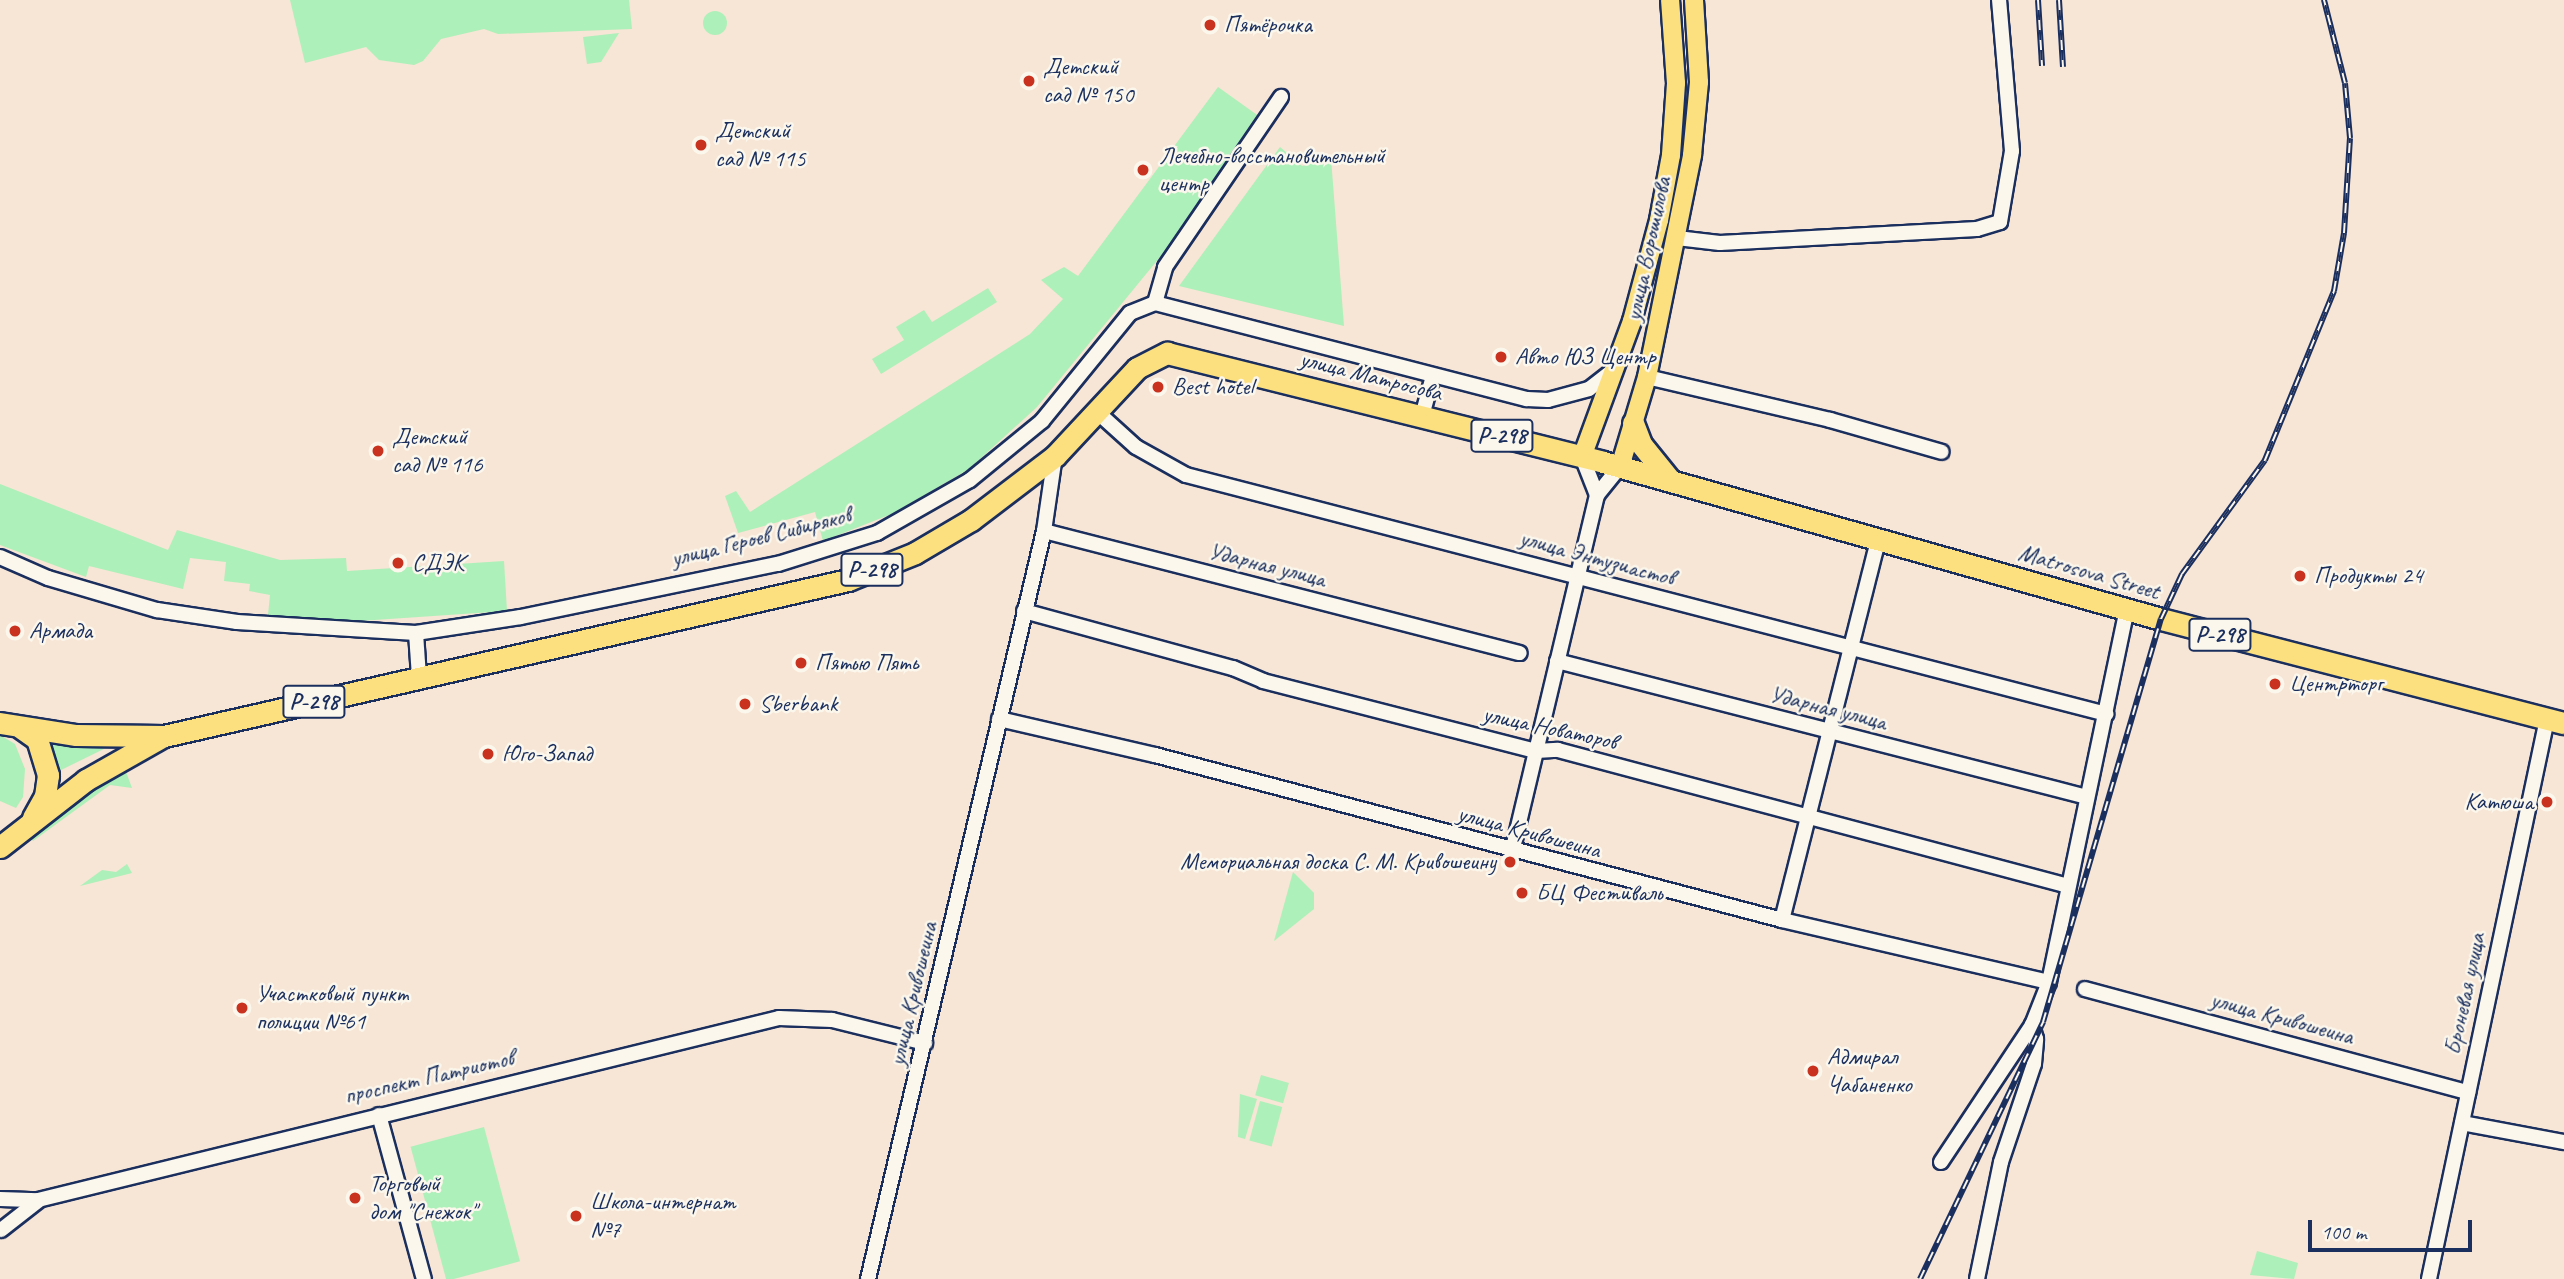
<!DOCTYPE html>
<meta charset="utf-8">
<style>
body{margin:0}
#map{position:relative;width:2564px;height:1279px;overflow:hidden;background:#f7e5d5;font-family:Caveat,sans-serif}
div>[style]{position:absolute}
.green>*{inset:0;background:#aef0b9;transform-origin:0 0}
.round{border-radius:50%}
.roads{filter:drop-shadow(2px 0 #1b2f5e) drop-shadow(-2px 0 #1b2f5e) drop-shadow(0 2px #1b2f5e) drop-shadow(0 -2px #1b2f5e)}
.minor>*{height:14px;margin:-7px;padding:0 7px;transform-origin:7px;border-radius:7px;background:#fbf7ec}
.major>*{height:18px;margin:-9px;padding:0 9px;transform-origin:9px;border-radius:9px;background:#fce080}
.highway>*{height:21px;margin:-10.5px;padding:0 10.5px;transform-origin:10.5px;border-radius:10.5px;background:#fce080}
.rail>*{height:6px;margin-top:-3px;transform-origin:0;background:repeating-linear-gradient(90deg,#fbf7ec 0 10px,#1b2f5e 0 20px);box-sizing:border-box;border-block:2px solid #1b2f5e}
.dots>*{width:19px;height:19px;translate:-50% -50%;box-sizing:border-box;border:4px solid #fbf7ec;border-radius:50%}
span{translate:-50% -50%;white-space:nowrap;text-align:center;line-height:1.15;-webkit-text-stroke:5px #fbf7ec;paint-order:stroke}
.shield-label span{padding:2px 5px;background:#fbf7ec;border:2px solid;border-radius:5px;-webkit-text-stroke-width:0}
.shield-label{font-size:23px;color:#1b2f5e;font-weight:700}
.poi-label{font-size:24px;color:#1b2f5e}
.left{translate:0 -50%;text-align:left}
.right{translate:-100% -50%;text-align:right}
.street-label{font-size:24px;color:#1b2f5e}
.scale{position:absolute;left:2308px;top:1220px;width:164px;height:32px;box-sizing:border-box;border:4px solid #1b2f5e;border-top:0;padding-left:9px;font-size:21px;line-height:24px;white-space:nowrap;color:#1b2f5e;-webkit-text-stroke:5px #fbf7ec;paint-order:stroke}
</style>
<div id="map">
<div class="green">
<div style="clip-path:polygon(290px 0,629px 0,632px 29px,498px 34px,484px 29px,441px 39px,423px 61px,414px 65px,379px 60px,366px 47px,305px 63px)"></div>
<div class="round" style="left:703px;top:11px;width:24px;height:24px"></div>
<div style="clip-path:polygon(619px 33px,601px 62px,587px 64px,583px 37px)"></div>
<div style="clip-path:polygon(1218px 87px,1260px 117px,1183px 229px,1037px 407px,969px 469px,894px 513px,823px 541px,815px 512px,738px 533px,725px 496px,736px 491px,750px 512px,1030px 334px,1063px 299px,1041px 280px,1064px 267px,1078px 276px)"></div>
<div style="clip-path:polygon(1280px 147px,1302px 166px,1331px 158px,1344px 326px,1179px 286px)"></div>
<div style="clip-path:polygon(988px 288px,997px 302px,881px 374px,872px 359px,904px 340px,896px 327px,924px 310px,932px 322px)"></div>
<div style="clip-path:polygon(0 484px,168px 550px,177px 530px,280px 560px,346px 558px,347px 571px,504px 561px,507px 611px,345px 622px,268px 615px,270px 595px,249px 591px,250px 584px,224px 581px,226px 562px,190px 558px,183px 589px,89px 566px,86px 577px,0 545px)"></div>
<div style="clip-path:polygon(0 735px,15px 744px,25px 769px,23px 797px,16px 808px,0 801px)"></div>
<div style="clip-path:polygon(49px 741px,79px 744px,116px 743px,57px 772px)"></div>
<div style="clip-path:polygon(125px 769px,132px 788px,110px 785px,33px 841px,29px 836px)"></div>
<div style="clip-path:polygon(127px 864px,132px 873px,80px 886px,102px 870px,116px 872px)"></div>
<div style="clip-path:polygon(1293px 872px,1314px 893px,1314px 909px,1274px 941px)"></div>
<div style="left:1261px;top:1075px;width:29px;height:21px;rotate:16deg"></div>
<div style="clip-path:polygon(1240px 1094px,1257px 1099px,1245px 1139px,1238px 1137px)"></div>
<div style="left:1260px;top:1101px;width:23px;height:41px;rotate:15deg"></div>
<div style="left:484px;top:1127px;width:139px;height:76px;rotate:75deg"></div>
<div style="clip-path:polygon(2257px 1251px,2298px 1263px,2294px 1279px,2250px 1275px)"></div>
</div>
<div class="roads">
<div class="minor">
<div style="left:1677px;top:238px;width:43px;rotate:6.6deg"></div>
<div style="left:1720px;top:243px;width:257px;rotate:-3.1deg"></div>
<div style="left:1977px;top:229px;width:24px;rotate:-17deg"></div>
<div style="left:2000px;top:222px;width:72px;rotate:-80.4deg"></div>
<div style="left:2012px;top:151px;width:152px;rotate:-94.9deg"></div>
<div style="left:1155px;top:303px;width:384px;rotate:14.5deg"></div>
<div style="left:1527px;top:399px;width:21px;rotate:3deg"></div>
<div style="left:1548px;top:400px;width:42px;rotate:-15deg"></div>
<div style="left:1589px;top:389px;width:33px;rotate:-38deg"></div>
<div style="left:1155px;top:303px;width:37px;rotate:-74deg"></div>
<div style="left:1165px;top:267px;width:206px;rotate:-55.7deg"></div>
<div style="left:1647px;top:377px;width:188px;rotate:13.2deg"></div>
<div style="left:1830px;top:420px;width:116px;rotate:15.9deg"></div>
<div style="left:1095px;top:410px;width:55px;rotate:42.1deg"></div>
<div style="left:1136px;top:447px;width:57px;rotate:29.2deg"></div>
<div style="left:1186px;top:475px;width:951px;rotate:14.56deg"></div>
<div style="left:1422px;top:416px;width:41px;rotate:-74.6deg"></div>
<div style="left:1582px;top:457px;width:41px;rotate:68.5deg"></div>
<div style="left:1044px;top:531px;width:491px;rotate:14.4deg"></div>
<div style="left:0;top:557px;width:52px;rotate:23.6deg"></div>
<div style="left:48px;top:578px;width:114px;rotate:16.4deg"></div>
<div style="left:157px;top:610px;width:81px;rotate:8.5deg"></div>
<div style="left:237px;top:622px;width:179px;rotate:3.5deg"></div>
<div style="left:416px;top:633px;width:106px;rotate:-8.7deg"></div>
<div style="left:521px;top:617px;width:262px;rotate:-11.7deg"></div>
<div style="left:778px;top:564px;width:104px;rotate:-17.4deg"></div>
<div style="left:877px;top:533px;width:107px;rotate:-29.7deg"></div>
<div style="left:970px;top:480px;width:93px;rotate:-39.3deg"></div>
<div style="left:1042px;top:421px;width:139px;rotate:-50.8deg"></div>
<div style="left:1130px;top:313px;width:27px;rotate:-22deg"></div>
<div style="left:1024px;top:611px;width:217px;rotate:15.3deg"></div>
<div style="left:1233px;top:668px;width:33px;rotate:23deg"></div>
<div style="left:1263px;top:681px;width:282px;rotate:14.4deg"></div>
<div style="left:1536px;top:751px;width:22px;rotate:-3deg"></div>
<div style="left:1558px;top:750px;width:528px;rotate:14.93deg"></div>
<div style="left:416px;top:633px;width:44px;rotate:86.1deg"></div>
<div style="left:1557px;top:661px;width:547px;rotate:14.39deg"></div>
<div style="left:999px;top:719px;width:160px;rotate:13deg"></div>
<div style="left:1155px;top:755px;width:648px;rotate:14.74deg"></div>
<div style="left:1782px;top:920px;width:274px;rotate:13.1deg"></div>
<div style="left:1512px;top:852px;width:367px;rotate:-76.6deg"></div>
<div style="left:1597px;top:495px;width:36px;rotate:-51deg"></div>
<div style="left:1782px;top:920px;width:392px;rotate:-75.8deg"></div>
<div style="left:2085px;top:989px;width:397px;rotate:15.1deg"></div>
<div style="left:379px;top:1115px;width:170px;rotate:74.7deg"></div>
<div style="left:2462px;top:1123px;width:104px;rotate:10.6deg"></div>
<div style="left:1941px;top:1162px;width:164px;rotate:-56.4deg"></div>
<div style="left:2032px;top:1025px;width:46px;rotate:-68.4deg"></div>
<div style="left:2049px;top:982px;width:380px;rotate:-78.2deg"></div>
<div style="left:0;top:1199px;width:38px;rotate:2deg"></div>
<div style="left:38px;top:1200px;width:763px;rotate:-13.8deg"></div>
<div style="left:779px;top:1018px;width:53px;rotate:2.2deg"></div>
<div style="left:832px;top:1020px;width:96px;rotate:13.9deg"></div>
<div style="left:1px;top:1230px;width:47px;rotate:-38.1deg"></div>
<div style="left:868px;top:1279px;width:768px;rotate:-76.76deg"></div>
<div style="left:1044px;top:531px;width:76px;rotate:-81.7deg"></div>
<div style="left:1977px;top:1279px;width:119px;rotate:-78.4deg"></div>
<div style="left:2001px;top:1162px;width:103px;rotate:-71.4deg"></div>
<div style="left:2034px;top:1064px;width:25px;rotate:-85deg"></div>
<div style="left:2036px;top:1039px;width:15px;rotate:-106deg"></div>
<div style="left:2429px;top:1279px;width:572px;rotate:-78.1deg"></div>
</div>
<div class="major">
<div style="left:1582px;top:457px;width:145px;rotate:-69.8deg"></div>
<div style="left:1632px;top:321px;width:105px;rotate:-75deg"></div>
<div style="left:1659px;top:220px;width:66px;rotate:-79.5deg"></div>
<div style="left:1671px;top:155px;width:72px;rotate:-86deg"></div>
<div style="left:1676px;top:83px;width:83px;rotate:-94.1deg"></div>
<div style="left:1620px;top:467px;width:94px;rotate:-73.3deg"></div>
<div style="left:1647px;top:377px;width:227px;rotate:-78.5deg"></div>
<div style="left:1692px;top:155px;width:73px;rotate:-84.5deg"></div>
<div style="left:1699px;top:82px;width:82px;rotate:-93.5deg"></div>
</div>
<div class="highway">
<div style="left:1633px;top:423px;width:22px;rotate:69deg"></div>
<div style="left:1641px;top:444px;width:46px;rotate:51.1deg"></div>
<div style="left:0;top:723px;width:77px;rotate:9deg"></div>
<div style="left:76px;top:735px;width:88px;rotate:0.7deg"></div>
<div style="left:164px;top:736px;width:702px;rotate:-12.85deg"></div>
<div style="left:848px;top:580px;width:72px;rotate:-21.9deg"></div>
<div style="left:915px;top:553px;width:65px;rotate:-30.5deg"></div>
<div style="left:971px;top:520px;width:106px;rotate:-37.3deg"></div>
<div style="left:1055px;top:456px;width:120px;rotate:-47deg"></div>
<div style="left:1137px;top:368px;width:34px;rotate:-27deg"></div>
<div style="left:1167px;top:353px;width:449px;rotate:14deg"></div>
<div style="left:1603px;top:462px;width:580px;rotate:15.71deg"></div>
<div style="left:2161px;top:619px;width:416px;rotate:14.5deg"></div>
<div style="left:21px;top:728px;width:19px;rotate:35deg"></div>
<div style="left:37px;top:739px;width:38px;rotate:73deg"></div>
<div style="left:48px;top:775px;width:21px;rotate:98deg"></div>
<div style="left:45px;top:796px;width:25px;rotate:119deg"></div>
<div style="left:0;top:847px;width:109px;rotate:-37.9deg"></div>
<div style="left:86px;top:780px;width:85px;rotate:-29.6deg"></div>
</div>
</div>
<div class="rail">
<div style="left:2038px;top:0;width:66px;rotate:86.5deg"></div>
<div style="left:2059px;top:0;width:67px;rotate:86.6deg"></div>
<div style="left:1920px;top:1279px;width:285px;rotate:-64.4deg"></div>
<div style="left:2043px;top:1022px;width:420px;rotate:-73.7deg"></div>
<div style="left:2161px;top:619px;width:50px;rotate:-65deg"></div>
<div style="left:2182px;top:574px;width:141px;rotate:-53.9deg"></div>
<div style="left:2265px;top:460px;width:183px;rotate:-67.8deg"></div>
<div style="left:2334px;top:291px;width:59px;rotate:-80.2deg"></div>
<div style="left:2344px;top:233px;width:95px;rotate:-86.4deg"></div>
<div style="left:2350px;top:138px;width:55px;rotate:-95.2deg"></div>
<div style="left:2345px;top:83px;width:86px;rotate:-104.2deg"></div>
</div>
<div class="dots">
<div style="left:1210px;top:25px;background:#c8321e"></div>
<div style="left:1029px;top:81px;background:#c8321e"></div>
<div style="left:701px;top:145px;background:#c8321e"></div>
<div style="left:1143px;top:170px;background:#c8321e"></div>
<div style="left:1501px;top:357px;background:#c8321e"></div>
<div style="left:1158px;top:387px;background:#c8321e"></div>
<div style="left:378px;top:451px;background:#c8321e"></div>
<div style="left:398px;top:563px;background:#c8321e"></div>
<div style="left:2300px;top:576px;background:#c8321e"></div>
<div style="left:15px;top:631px;background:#c8321e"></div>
<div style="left:801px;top:663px;background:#c8321e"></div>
<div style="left:2275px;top:684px;background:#c8321e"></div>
<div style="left:745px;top:704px;background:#c8321e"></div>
<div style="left:488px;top:754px;background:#c8321e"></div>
<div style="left:2547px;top:802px;background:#c8321e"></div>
<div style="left:1510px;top:862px;background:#c8321e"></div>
<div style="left:1522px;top:893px;background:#c8321e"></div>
<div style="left:242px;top:1008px;background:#c8321e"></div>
<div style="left:1813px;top:1071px;background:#c8321e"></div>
<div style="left:355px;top:1198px;background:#c8321e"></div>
<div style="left:576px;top:1216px;background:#c8321e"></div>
</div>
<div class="shield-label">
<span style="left:1502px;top:436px">Р-298</span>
<span style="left:872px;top:570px">Р-298</span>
<span style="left:2220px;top:635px">Р-298</span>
<span style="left:314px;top:702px">Р-298</span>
</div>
<div class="poi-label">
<span class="left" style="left:1224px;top:25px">Пятёрочка</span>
<span class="left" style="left:1043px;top:81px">Детский<br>сад № 150</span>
<span class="left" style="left:715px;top:145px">Детский<br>сад № 115</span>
<span class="left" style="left:1159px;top:170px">Лечебно-восстановительный<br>центр</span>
<span class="left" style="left:1515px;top:357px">Авто ЮЗ Центр</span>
<span class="left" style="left:1172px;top:387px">Best hotel</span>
<span class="left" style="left:392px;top:451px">Детский<br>сад № 116</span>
<span class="left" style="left:412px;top:563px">СДЭК</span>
<span class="left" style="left:2314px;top:576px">Продукты 24</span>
<span class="left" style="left:29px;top:631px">Армада</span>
<span class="left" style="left:815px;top:663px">Пятью Пять</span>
<span class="left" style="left:2289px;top:684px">Центрторг</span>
<span class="left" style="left:759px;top:704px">Sberbank</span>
<span class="left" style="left:502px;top:754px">Юго-Запад</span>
<span class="right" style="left:2533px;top:802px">Катюша</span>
<span class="right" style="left:1496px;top:862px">Мемориальная доска С. М. Кривошеину</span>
<span class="left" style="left:1536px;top:893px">БЦ Фестиваль</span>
<span class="left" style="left:256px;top:1008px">Участковый пункт<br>полиции №61</span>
<span class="left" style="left:1827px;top:1071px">Адмирал<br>Чабаненко</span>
<span class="left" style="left:369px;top:1198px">Торговый<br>дом "Снежок"</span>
<span class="left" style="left:590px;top:1216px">Школа-интернат<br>№7</span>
</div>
<div class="street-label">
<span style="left:1648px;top:249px;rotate:-78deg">улица Ворошилова</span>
<span style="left:1371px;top:376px;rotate:14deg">улица Матросова</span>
<span style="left:761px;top:537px;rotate:-14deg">улица Героев Сибиряков</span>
<span style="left:1597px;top:558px;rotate:15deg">улица Энтузиастов</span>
<span style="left:1267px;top:565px;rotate:14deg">Ударная улица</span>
<span style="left:2089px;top:572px;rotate:16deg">Matrosova Street</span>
<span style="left:1828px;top:708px;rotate:14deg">Ударная улица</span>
<span style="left:1550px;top:728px;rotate:12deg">улица Новаторов</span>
<span style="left:1529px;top:832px;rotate:15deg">улица Кривошеина</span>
<span style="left:913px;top:994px;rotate:-77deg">улица Кривошеина</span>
<span style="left:2465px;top:994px;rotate:-78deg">Броневая улица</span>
<span style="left:2282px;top:1018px;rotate:15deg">улица Кривошеина</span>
<span style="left:429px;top:1077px;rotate:-13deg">проспект Патриотов</span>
</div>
<div class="scale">100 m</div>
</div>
